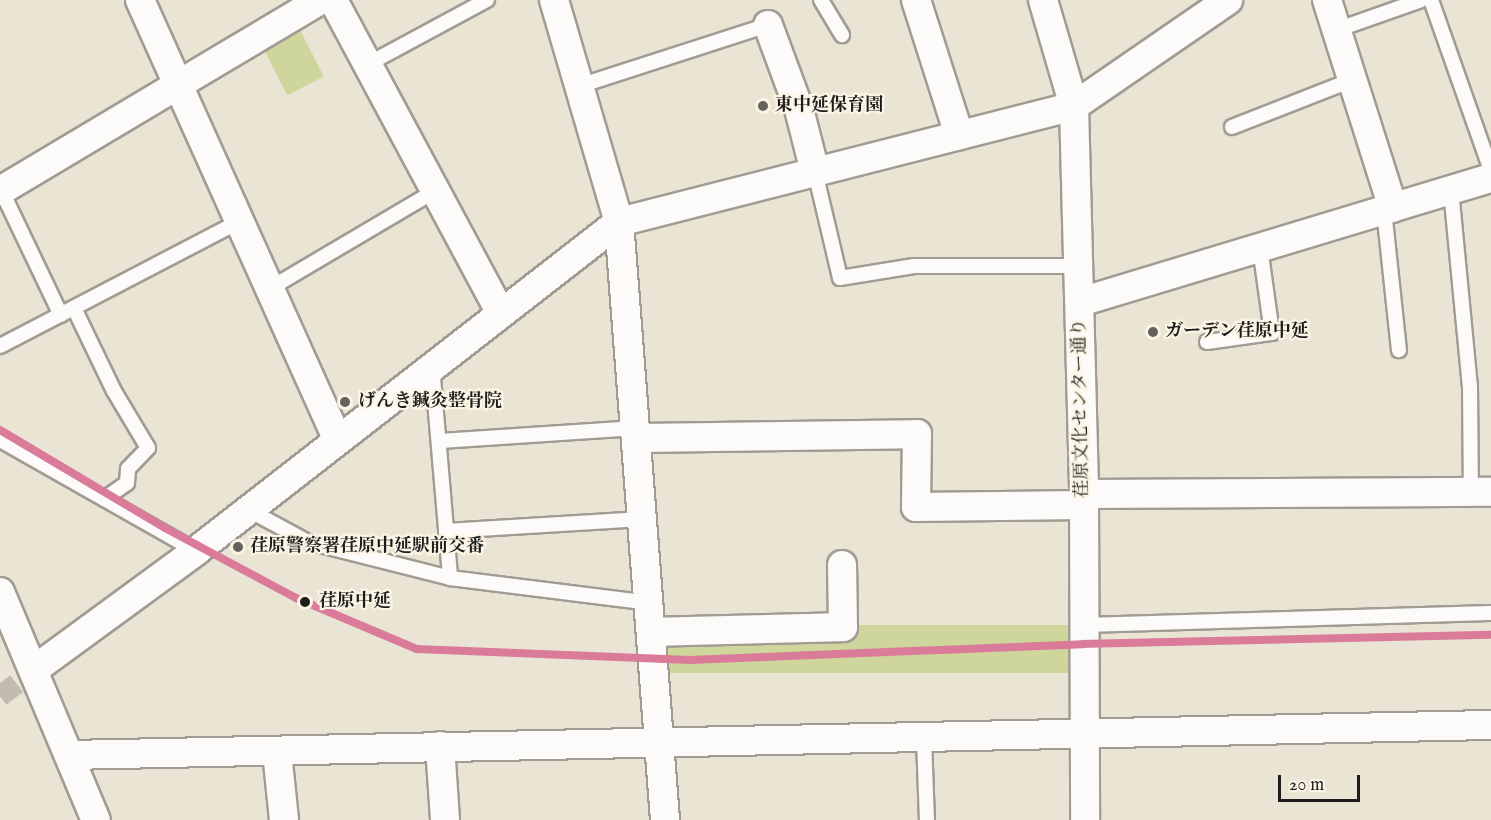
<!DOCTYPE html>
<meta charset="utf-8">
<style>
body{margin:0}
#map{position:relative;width:1491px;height:820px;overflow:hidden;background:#eae4d4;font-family:"IM FELL English","Noto Serif JP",serif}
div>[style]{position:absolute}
.green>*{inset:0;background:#ced69c;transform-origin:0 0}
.pedestrian-tunnel>*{height:21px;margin-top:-10.5px;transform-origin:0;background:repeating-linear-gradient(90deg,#c1bcaf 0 21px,transparent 0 31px)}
.roads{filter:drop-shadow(2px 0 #a09c93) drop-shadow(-2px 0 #a09c93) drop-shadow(0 2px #a09c93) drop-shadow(0 -2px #a09c93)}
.service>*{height:14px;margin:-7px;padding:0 7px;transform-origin:7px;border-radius:7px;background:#fcfbf9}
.minor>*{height:28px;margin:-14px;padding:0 14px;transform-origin:14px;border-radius:14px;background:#fcfbf9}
.rail-1>*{height:8px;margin:-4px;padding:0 4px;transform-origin:4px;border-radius:4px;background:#d97b99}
.dots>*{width:16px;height:16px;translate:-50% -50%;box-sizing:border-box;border:3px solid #fcf5e5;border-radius:50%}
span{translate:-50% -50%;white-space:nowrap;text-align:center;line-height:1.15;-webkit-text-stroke:4.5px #fcf5e5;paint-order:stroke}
.poi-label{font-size:18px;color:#1c1c1c;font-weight:700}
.left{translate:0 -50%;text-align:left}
.street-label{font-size:18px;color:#1c1c1c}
.stop-label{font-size:18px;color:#1c1c1c;font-weight:700}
.scale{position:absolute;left:1278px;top:775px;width:82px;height:27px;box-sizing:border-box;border:3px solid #1c1c1c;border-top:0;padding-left:8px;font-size:18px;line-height:21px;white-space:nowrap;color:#1c1c1c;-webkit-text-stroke:4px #fcf5e5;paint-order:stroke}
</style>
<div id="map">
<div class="green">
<div style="left:297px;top:24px;width:59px;height:41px;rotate:63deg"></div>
<div style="left:1074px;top:625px;width:48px;height:417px;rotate:90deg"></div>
</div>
<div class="pedestrian-tunnel">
<div style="left:0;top:696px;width:44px;rotate:-37.6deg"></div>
</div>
<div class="roads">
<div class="service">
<div style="left:821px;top:0;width:41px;rotate:59deg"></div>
<div style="left:1431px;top:0;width:180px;rotate:70.6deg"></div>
<div style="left:1336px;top:30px;width:90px;rotate:-19.4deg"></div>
<div style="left:368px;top:64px;width:135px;rotate:-28.3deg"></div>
<div style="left:579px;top:86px;width:199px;rotate:-17.9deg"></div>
<div style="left:1232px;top:127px;width:129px;rotate:-21.4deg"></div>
<div style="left:815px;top:172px;width:109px;rotate:76.7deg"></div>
<div style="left:840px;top:278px;width:75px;rotate:-9.2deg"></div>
<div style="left:914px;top:266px;width:165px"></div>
<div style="left:1451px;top:190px;width:197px;rotate:84.5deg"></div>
<div style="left:1470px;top:386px;width:107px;rotate:89.5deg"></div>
<div style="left:7px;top:202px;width:125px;rotate:64.5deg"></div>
<div style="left:1384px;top:210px;width:141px;rotate:83.9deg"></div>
<div style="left:269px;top:289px;width:193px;rotate:-30.6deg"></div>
<div style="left:74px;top:308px;width:92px;rotate:64.3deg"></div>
<div style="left:114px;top:391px;width:66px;rotate:59.2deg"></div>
<div style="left:148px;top:448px;width:29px;rotate:134deg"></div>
<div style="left:128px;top:469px;width:14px;rotate:94deg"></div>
<div style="left:127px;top:483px;width:28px;rotate:145deg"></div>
<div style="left:1207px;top:342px;width:66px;rotate:-7.9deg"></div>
<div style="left:1272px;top:333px;width:86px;rotate:-98deg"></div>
<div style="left:0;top:346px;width:268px;rotate:-27.5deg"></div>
<div style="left:432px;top:366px;width:213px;rotate:85.1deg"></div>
<div style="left:0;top:440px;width:225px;rotate:29.5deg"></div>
<div style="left:440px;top:441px;width:197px;rotate:-3.8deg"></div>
<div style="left:247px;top:509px;width:69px;rotate:28.4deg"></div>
<div style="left:308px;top:542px;width:146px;rotate:14.2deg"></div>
<div style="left:450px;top:578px;width:202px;rotate:7.1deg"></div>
<div style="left:446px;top:531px;width:197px;rotate:-3.5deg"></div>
<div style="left:1083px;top:625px;width:408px;rotate:-1.7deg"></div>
<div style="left:924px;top:739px;width:81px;rotate:87.9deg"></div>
</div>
<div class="minor">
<div style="left:140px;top:0;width:480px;rotate:65.8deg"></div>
<div style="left:333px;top:0;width:355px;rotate:61.8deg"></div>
<div style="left:554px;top:0;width:231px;rotate:73.7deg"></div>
<div style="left:619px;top:222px;width:600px;rotate:85.6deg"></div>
<div style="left:916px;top:0;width:142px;rotate:72.3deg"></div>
<div style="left:1043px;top:0;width:110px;rotate:73.7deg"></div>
<div style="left:1074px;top:106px;width:388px;rotate:88.5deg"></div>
<div style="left:1084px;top:494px;width:326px;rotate:89.8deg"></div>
<div style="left:1327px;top:0;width:218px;rotate:72.4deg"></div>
<div style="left:768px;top:25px;width:90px;rotate:69.7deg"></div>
<div style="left:799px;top:109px;width:65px;rotate:75.7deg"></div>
<div style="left:0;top:191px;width:374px;rotate:-30.8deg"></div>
<div style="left:1080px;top:302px;width:429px;rotate:-16.8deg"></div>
<div style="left:637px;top:438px;width:280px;rotate:-0.8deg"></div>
<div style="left:917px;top:434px;width:73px;rotate:90.8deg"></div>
<div style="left:916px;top:507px;width:167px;rotate:-0.7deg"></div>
<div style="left:1084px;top:494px;width:407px;rotate:-0.3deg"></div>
<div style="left:0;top:592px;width:247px;rotate:67.2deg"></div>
<div style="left:652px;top:632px;width:191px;rotate:-1.5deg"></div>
<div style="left:843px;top:627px;width:62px;rotate:-90.9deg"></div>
<div style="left:35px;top:669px;width:200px;rotate:-36.2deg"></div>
<div style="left:196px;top:551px;width:536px;rotate:-37.87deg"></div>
<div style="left:619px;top:222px;width:470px;rotate:-14.3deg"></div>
<div style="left:1074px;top:106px;width:187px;rotate:-34.5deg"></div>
<div style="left:440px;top:746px;width:74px;rotate:86.1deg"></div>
<div style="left:277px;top:752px;width:68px;rotate:84.1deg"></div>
<div style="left:69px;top:755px;width:1422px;rotate:-1.21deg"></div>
</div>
</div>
<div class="rail-1">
<div style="left:0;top:430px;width:192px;rotate:30.7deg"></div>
<div style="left:165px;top:528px;width:149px;rotate:28.1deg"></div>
<div style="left:296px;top:598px;width:131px;rotate:22.9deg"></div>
<div style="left:417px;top:649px;width:273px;rotate:2.3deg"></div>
<div style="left:690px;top:660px;width:393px;rotate:-2.3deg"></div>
<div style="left:1083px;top:644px;width:408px;rotate:-1.3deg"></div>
</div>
<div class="dots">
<div style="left:763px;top:106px;background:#64625c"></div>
<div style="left:1153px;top:332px;background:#64625c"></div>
<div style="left:345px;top:402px;background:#64625c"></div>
<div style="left:238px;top:547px;background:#64625c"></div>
<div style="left:305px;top:602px;background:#1c1c1c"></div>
</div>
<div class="poi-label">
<span class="left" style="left:775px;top:106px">東中延保育園</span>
<span class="left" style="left:1165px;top:332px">ガーデン荏原中延</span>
<span class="left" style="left:358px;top:402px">げんき鍼灸整骨院</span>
<span class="left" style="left:250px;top:547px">荏原警察署荏原中延駅前交番</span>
</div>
<div class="street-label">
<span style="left:1082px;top:408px;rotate:-91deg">荏原文化センター通り</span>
</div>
<div class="stop-label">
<span class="left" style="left:319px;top:602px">荏原中延</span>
</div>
<div class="scale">20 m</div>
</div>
